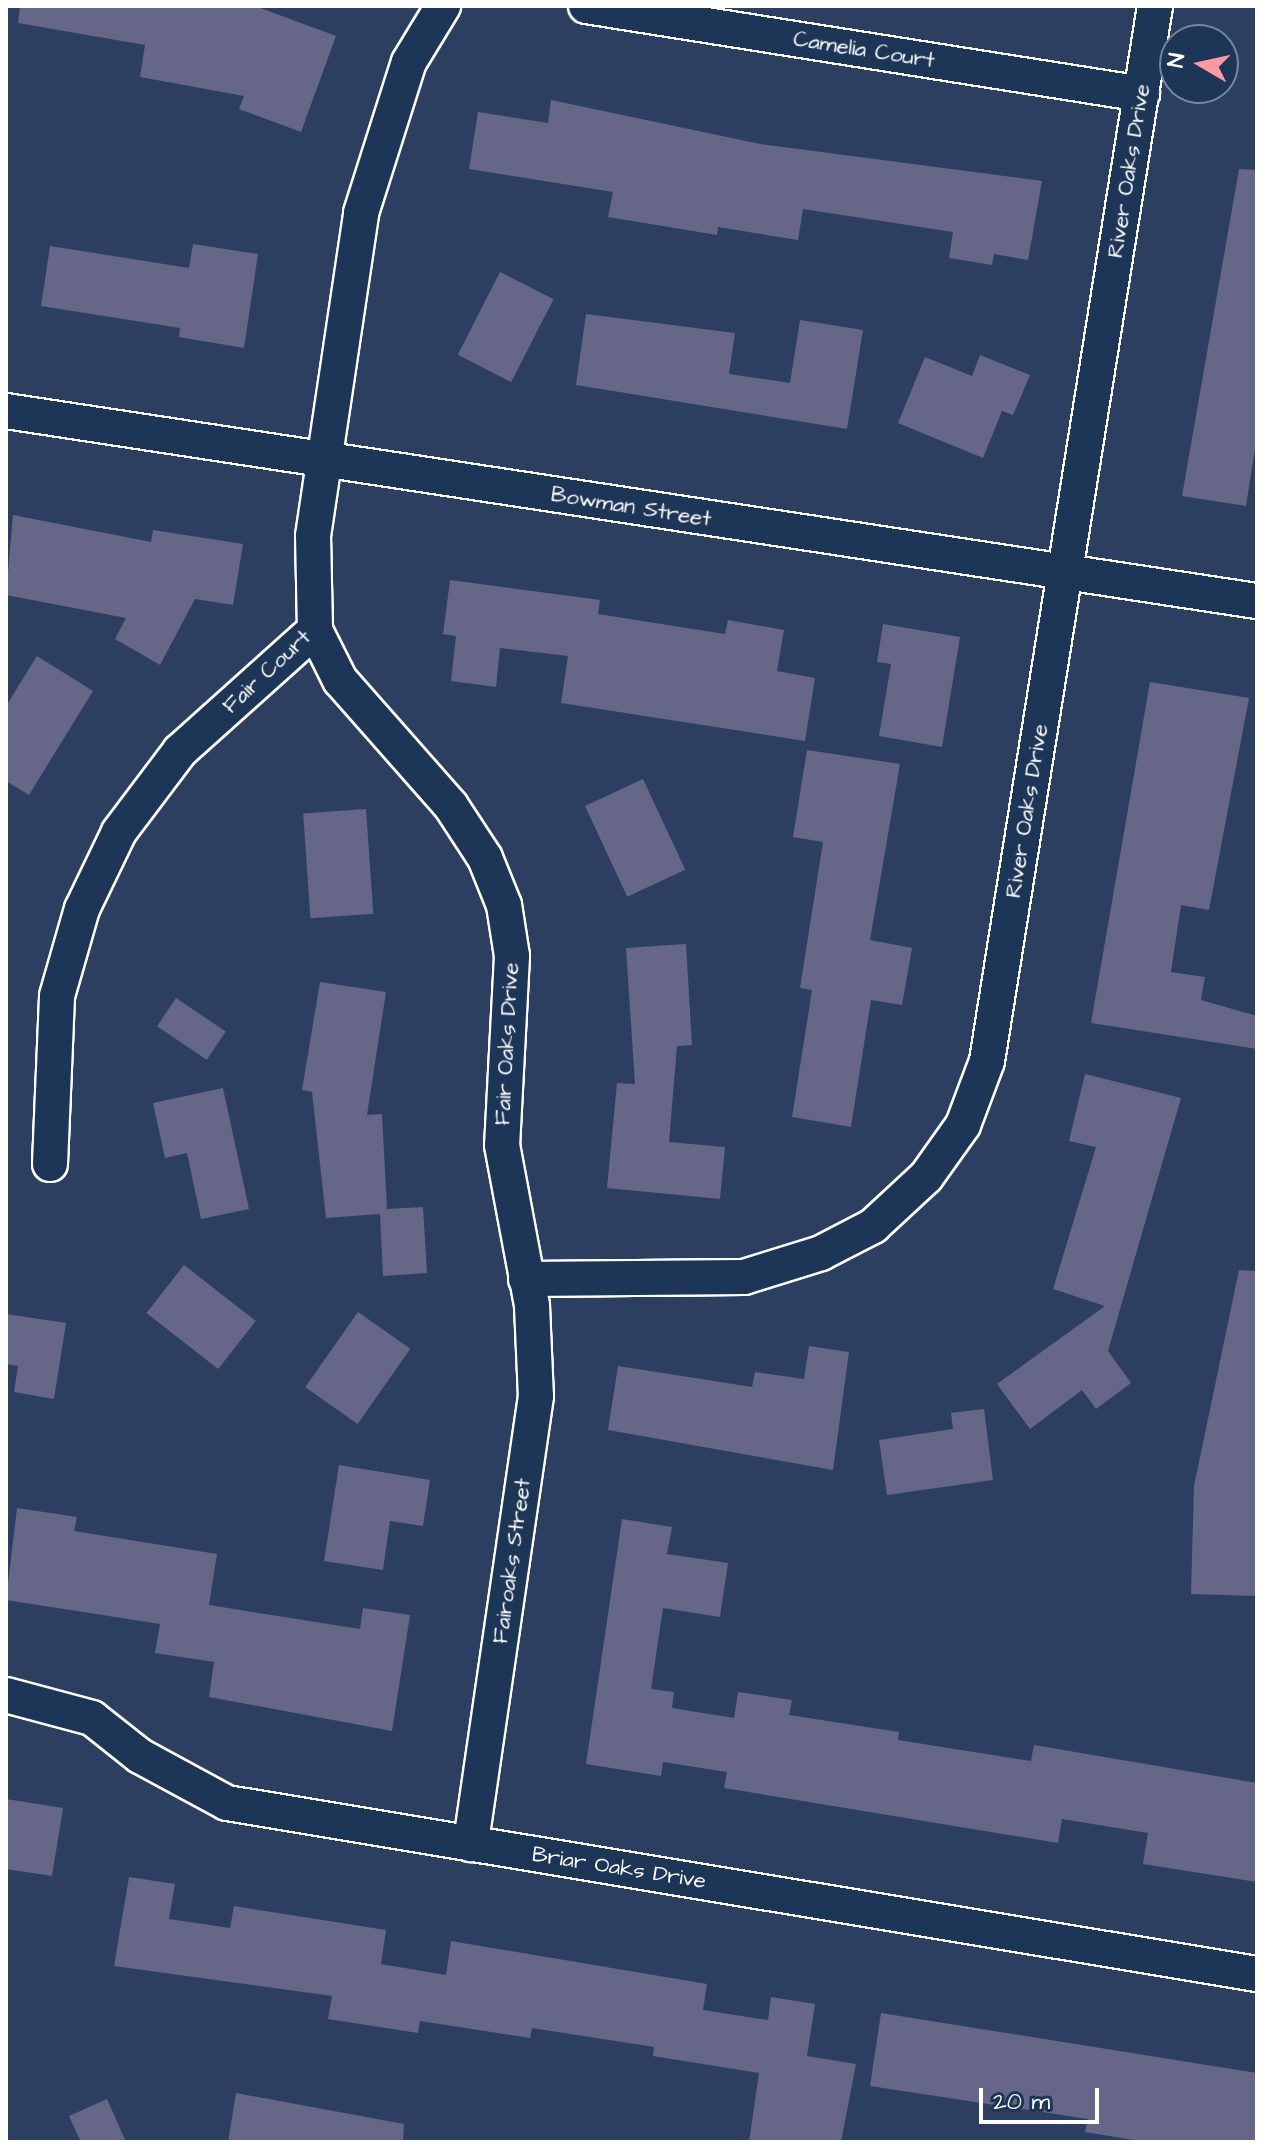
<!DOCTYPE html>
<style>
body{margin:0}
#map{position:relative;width:1263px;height:2148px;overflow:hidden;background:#2c3f61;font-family:"Architects Daughter",sans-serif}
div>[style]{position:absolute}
.building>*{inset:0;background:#666689;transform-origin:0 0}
.roads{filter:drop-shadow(2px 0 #fff) drop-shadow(-2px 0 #fff) drop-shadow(0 2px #fff) drop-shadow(0 -2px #fff)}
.minor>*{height:34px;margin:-17px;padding:0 17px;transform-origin:17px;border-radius:17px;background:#1d3557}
span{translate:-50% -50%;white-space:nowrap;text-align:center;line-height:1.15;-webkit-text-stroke:7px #1d3557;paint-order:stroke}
.street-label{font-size:22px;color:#fff}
.frame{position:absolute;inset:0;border:8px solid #fff;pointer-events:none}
.north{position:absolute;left:1159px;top:24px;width:80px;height:80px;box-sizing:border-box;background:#1d3557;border:2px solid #77869a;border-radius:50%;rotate:279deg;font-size:22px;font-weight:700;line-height:32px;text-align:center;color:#fff}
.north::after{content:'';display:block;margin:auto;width:28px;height:36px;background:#ff9aa2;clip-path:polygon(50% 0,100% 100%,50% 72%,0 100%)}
.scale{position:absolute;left:979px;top:2088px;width:120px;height:36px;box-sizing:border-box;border:4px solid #fff;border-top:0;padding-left:10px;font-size:24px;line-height:28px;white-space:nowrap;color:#fff;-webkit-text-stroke:6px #1d3557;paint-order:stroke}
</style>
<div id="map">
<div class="building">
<div style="clip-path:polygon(20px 6px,255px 6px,336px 36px,301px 132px,239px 109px,244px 96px,140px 77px,145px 45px,18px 23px)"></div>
<div style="clip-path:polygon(551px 100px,760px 144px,1042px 181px,1028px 260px,994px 254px,992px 265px,949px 258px,953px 232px,803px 209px,798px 240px,718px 227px,717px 235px,608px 217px,613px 192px,469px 169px,478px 112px,548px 123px)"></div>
<div style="clip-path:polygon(1239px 169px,1257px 170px,1257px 436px,1246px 506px,1182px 496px)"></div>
<div style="clip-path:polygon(193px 244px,258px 254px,244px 348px,179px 337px,180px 328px,41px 306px,50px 246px,189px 268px)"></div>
<div style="left:500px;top:272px;width:60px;height:93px;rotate:27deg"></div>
<div style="clip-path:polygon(586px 314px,735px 333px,729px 374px,790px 383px,800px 320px,863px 330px,847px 429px,576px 385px)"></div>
<div style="clip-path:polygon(980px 355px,1030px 375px,1013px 415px,1002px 411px,983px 458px,898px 423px,925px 357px,972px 376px)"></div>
<div style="clip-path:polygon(13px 515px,151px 542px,153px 530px,243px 544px,233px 605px,195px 599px,160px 665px,115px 639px,126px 618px,6px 595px)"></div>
<div style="clip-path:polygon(450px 580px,600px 600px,598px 614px,725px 634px,728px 620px,784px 630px,777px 671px,815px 678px,805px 741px,561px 703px,568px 656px,500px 648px,496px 687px,451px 681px,456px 636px,443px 634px)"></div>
<div style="clip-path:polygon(883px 624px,960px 637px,942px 747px,879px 736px,891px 664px,877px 662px)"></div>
<div style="clip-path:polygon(37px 656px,93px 691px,29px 795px,6px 781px,6px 706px)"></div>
<div style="clip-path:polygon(1150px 682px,1249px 698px,1209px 910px,1181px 905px,1171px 972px,1205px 977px,1201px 1000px,1257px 1016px,1257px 1049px,1091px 1023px)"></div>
<div style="clip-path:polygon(807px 750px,900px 764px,870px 940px,912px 948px,902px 1005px,871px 1000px,851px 1127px,792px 1117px,812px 990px,800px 988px,823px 842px,793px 837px)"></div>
<div style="left:643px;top:779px;width:100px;height:64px;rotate:65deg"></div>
<div style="left:366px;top:809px;width:105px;height:63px;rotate:86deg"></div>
<div style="clip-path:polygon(686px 944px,692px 1045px,677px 1046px,669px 1142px,725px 1147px,720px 1199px,607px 1188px,617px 1083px,635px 1084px,626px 948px)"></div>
<div style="clip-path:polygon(320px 982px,386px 992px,367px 1115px,382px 1114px,387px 1209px,423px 1207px,427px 1273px,383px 1276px,380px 1214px,326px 1218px,312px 1092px,302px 1090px)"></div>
<div style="left:176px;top:998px;width:60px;height:34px;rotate:34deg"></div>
<div style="clip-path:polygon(1085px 1074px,1181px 1098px,1108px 1351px,1131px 1383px,1096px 1409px,1082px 1390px,1030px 1429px,997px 1384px,1105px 1306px,1053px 1289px,1096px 1147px,1069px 1141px)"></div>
<div style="clip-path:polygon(223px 1088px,249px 1209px,201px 1219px,187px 1153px,165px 1158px,153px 1103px)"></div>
<div style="left:184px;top:1265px;width:91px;height:61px;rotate:38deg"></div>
<div style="clip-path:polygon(1239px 1270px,1257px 1271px,1257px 1596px,1191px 1594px,1194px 1486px)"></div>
<div style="left:358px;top:1312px;width:64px;height:92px;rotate:35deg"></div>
<div style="clip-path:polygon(6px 1314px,66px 1323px,54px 1399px,14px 1392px,18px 1366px,6px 1364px)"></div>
<div style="clip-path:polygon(809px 1346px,849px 1352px,833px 1470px,608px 1430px,618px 1366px,752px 1387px,755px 1372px,804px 1379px)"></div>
<div style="clip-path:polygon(984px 1409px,993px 1480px,887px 1495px,879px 1440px,953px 1429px,951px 1413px)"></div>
<div style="clip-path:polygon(339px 1465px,430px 1480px,423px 1526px,390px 1521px,383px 1570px,324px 1561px)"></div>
<div style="clip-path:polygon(17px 1508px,77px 1517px,74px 1531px,217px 1554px,209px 1605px,360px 1629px,363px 1608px,410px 1615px,392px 1731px,209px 1697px,214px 1662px,155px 1653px,160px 1624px,6px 1600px)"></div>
<div style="clip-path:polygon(622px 1519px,672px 1527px,667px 1554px,728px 1563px,720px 1617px,663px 1608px,651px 1689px,674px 1692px,672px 1708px,734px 1718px,738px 1692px,792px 1700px,789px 1715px,899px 1732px,898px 1740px,1031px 1761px,1034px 1745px,1257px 1783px,1257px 1882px,1143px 1864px,1148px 1833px,1062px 1819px,1058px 1843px,724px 1788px,727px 1772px,663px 1762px,661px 1776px,586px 1764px)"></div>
<div style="clip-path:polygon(6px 1799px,63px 1808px,52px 1876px,6px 1869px)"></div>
<div style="clip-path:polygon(129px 1877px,175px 1884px,169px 1919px,230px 1928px,234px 1906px,386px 1930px,381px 1964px,446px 1975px,451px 1941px,707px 1984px,703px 2010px,768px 2020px,771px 1997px,815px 2004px,807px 2056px,856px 2064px,841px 2142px,749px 2142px,759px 2073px,653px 2056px,654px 2047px,532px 2028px,530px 2038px,420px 2021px,418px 2033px,328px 2019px,332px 1996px,114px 1966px)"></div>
<div style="clip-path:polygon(881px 2013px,1257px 2073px,1257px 2142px,1146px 2142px,1085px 2132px,1088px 2119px,870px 2086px)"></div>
<div style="clip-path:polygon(236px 2093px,404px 2124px,403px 2142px,228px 2142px)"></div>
<div style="clip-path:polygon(107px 2099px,126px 2142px,81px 2142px,69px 2116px)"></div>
</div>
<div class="roads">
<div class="minor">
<div style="left:586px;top:6px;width:563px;rotate:8.99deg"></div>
<div style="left:6px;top:411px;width:1265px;rotate:8.64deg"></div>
<div style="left:315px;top:630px;width:56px;rotate:63.4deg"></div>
<div style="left:340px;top:680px;width:168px;rotate:48.6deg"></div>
<div style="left:451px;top:806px;width:62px;rotate:56.8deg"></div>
<div style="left:485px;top:858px;width:51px;rotate:68deg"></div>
<div style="left:504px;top:905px;width:52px;rotate:81.1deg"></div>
<div style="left:512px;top:956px;width:189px;rotate:93deg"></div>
<div style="left:502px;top:1145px;width:164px;rotate:79.4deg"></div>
<div style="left:532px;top:1306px;width:90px;rotate:87.5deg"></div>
<div style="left:536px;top:1396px;width:453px;rotate:98.3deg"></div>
<div style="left:50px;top:1164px;width:168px;rotate:-87.6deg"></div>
<div style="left:57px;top:996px;width:91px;rotate:-74deg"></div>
<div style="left:82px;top:909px;width:85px;rotate:-64.3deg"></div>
<div style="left:119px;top:832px;width:101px;rotate:-53deg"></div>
<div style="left:180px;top:751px;width:181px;rotate:-41.9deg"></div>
<div style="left:315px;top:630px;width:94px;rotate:-91.2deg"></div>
<div style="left:313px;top:536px;width:327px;rotate:-81.5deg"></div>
<div style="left:361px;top:213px;width:158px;rotate:-72.4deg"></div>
<div style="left:409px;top:62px;width:66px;rotate:-58.7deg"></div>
<div style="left:526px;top:1279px;width:218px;rotate:-0.5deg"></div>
<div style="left:744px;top:1277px;width:81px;rotate:-17.3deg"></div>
<div style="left:821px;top:1253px;width:59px;rotate:-27.4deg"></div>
<div style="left:873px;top:1226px;width:72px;rotate:-42.8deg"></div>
<div style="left:926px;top:1177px;width:64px;rotate:-54.6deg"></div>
<div style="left:963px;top:1125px;width:68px;rotate:-69.4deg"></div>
<div style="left:987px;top:1061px;width:1068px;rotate:-80.95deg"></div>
<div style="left:6px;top:1695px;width:89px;rotate:15deg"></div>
<div style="left:92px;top:1718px;width:61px;rotate:38.4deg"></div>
<div style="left:140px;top:1756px;width:99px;rotate:28.4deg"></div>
<div style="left:227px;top:1803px;width:1044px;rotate:9.43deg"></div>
</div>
</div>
<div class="street-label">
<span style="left:864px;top:50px;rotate:9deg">Camelia Court</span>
<span style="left:1129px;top:171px;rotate:-81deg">River Oaks Drive</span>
<span style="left:631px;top:507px;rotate:9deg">Bowman Street</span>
<span style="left:267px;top:672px;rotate:-43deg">Fair Court</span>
<span style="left:1027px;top:811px;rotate:-81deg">River Oaks Drive</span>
<span style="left:507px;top:1044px;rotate:-87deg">Fair Oaks Drive</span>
<span style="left:512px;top:1561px;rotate:-82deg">Fairoaks Street</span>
<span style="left:619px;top:1868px;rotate:9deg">Briar Oaks Drive</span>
</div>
<div class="frame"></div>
<div class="north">N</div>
<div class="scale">20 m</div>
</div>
